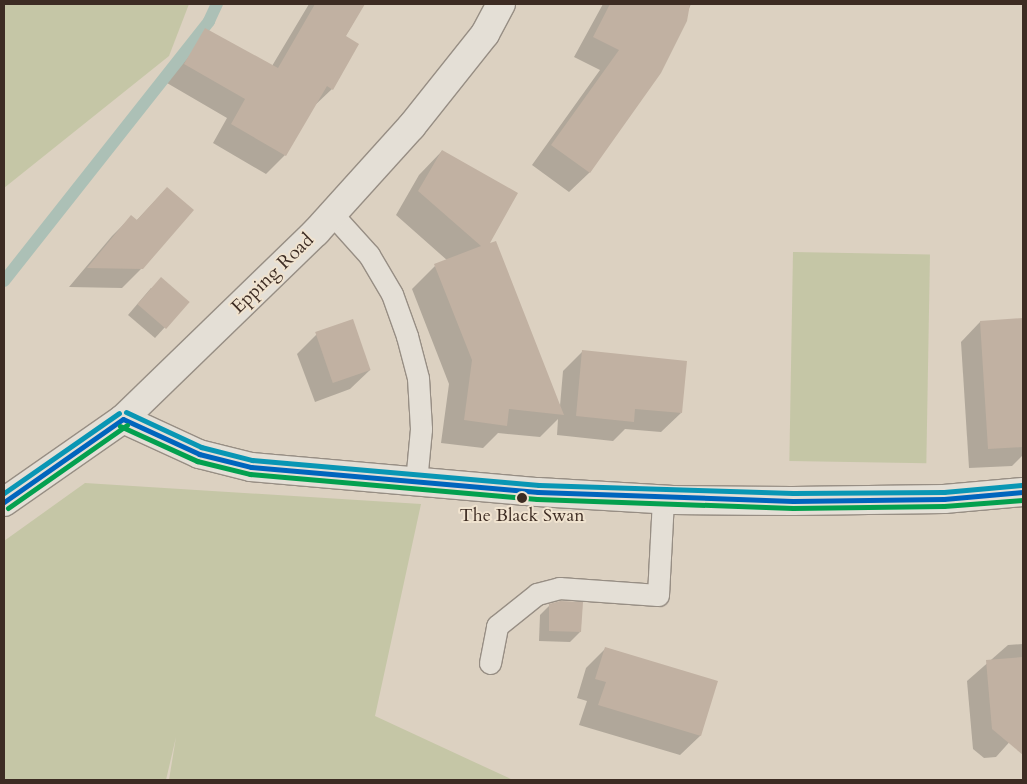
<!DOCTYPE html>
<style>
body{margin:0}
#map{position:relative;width:1027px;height:784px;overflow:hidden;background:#dcd1c1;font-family:Cardo,serif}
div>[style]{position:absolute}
.green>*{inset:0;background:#c5c6a6;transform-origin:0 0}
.shadow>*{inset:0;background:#0003}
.stream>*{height:12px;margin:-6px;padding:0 6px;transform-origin:6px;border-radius:6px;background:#acc0b6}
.building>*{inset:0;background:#c1b1a2;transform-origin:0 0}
.roads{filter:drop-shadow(1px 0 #978e84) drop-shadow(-1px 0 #978e84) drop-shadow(0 1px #978e84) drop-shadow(0 -1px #978e84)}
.lane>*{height:21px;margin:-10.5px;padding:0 10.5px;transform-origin:10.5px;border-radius:10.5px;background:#e4dfd6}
.secondary>*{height:28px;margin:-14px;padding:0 14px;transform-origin:14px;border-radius:14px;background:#e4dfd6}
.bus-1>*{height:5px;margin:-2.5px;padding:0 2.5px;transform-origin:2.5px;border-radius:2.5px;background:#0065bd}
.bus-2>*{height:5px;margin:-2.5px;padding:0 2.5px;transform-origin:2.5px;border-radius:2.5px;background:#03a04f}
.bus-3>*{height:5px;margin:-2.5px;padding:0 2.5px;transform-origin:2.5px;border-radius:2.5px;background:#0996b4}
.dots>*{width:14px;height:14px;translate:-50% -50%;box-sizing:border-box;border:2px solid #f0e3cf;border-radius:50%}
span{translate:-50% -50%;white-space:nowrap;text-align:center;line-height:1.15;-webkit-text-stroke:4px #f0e3cf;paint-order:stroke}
.bus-label{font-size:18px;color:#3d2c23}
.street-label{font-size:19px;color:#3d2c23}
.frame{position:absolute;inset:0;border:5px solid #3d2c23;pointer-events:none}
</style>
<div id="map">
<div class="green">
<div style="clip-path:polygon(4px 4px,189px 4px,169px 56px,4px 188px)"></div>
<div style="left:793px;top:252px;width:137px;height:209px;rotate:1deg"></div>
<div style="clip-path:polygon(85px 483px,421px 504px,375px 716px,513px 780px,169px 780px,176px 737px,166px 780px,4px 780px,4px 541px)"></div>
</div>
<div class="shadow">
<div style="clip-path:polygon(309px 4px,364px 4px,345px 37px,332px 89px,312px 108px,285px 155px,266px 174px,213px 143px,227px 118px,167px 83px,186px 48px,205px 29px,272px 66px)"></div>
<div style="clip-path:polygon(603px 4px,691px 4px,660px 72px,589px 173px,569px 192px,532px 165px,600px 70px,574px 57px)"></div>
<div style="clip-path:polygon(442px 151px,560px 406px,563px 371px,582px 352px,681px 413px,661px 432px,625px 429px,613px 441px,557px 435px,558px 419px,540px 437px,498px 433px,483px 448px,441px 443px,449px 384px,412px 289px,435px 266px,448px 261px,396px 215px,419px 175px)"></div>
<div style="clip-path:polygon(167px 188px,142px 268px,122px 288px,69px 287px,112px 236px,131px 217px,136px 221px)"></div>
<div style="clip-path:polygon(151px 288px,188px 302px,155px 338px,128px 315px)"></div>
<div style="clip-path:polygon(1023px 319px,1023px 455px,1012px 466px,969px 468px,961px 342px,980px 322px)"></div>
<div style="clip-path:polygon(317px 334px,370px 370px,350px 389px,315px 402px,297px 354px)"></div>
<div style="clip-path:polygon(550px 605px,580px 632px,570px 642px,539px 641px,540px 615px)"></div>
<div style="clip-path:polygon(1023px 644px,1023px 727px,996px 757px,984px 758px,973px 749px,967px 681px,1008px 645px)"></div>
<div style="clip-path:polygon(606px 648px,716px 682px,700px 736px,680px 755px,579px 725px,587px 701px,577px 698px,586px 668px)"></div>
</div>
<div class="stream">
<div style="left:4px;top:281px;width:331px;rotate:-51.7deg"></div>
<div style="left:209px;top:21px;width:19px;rotate:-65deg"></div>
</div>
<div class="building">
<div style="clip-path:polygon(315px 4px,365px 4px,346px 36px,359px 44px,333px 90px,327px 86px,286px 156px,231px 124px,245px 99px,184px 64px,205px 28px,278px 68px)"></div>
<div style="clip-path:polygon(610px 4px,690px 4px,687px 21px,661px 73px,590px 173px,551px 145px,619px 50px,593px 37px)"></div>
<div style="clip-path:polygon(442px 150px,518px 193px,490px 243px,496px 241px,564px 415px,509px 409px,507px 426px,464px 420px,472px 360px,434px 264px,481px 246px,418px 191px)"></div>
<div style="clip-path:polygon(167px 187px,194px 210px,143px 269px,87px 268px,131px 215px,137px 220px)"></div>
<div style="left:161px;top:277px;width:38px;height:36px;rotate:41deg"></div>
<div style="clip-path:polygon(1023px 318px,1023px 447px,988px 449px,980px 321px)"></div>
<div style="left:353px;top:319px;width:54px;height:40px;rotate:71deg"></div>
<div style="clip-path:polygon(582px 350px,687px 361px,682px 413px,635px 409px,634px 422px,576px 416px)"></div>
<div style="clip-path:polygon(560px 601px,583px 602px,581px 632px,549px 631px,549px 604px)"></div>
<div style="clip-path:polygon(605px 647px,718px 681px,701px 736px,598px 705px,606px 682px,595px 679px)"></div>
<div style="clip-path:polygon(1023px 657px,1023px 755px,992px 729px,986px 660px)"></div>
</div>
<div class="roads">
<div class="lane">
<div style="left:333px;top:215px;width:54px;rotate:48deg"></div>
<div style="left:369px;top:255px;width:45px;rotate:59.5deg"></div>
<div style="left:392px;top:294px;width:45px;rotate:70.3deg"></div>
<div style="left:407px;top:336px;width:43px;rotate:75.3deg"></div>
<div style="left:418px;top:378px;width:51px;rotate:86.6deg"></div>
<div style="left:421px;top:429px;width:53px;rotate:95.4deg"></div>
<div style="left:490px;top:663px;width:38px;rotate:-79deg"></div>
<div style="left:497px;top:626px;width:51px;rotate:-38.7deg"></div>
<div style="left:537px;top:594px;width:23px;rotate:-15deg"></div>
<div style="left:559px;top:588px;width:99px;rotate:4deg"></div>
<div style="left:658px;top:595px;width:95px;rotate:-87deg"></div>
</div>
<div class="secondary">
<div style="left:123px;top:419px;width:84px;rotate:24.7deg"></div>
<div style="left:199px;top:454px;width:54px;rotate:14deg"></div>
<div style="left:251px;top:467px;width:288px;rotate:5deg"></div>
<div style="left:538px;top:492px;width:135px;rotate:3.4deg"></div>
<div style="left:673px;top:500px;width:120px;rotate:0.5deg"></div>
<div style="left:793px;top:501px;width:151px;rotate:-0.8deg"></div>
<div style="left:944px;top:499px;width:79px;rotate:-5.1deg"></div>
<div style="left:4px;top:502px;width:145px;rotate:-34.9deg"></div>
<div style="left:123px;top:419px;width:269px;rotate:-44.1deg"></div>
<div style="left:316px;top:232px;width:142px;rotate:-47.9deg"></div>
<div style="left:411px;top:127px;width:119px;rotate:-51.5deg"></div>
<div style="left:485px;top:34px;width:34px;rotate:-62deg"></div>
</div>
</div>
<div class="bus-1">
<div style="left:123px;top:419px;width:84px;rotate:24.7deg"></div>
<div style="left:199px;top:454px;width:54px;rotate:14deg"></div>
<div style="left:251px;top:467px;width:288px;rotate:5deg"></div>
<div style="left:538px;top:492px;width:255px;rotate:2deg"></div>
<div style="left:793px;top:501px;width:151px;rotate:-0.8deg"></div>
<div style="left:944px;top:499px;width:79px;rotate:-5.1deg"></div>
<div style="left:4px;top:502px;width:145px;rotate:-34.9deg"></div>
</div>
<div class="bus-2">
<div style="left:120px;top:426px;width:85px;rotate:24.4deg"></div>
<div style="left:197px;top:461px;width:55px;rotate:13.8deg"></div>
<div style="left:250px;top:474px;width:288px;rotate:5deg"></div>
<div style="left:537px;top:499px;width:256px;rotate:2deg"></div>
<div style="left:793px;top:508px;width:151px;rotate:-0.8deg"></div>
<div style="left:944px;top:506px;width:79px;rotate:-4.3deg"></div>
<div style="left:8px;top:508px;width:145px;rotate:-34.9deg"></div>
</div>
<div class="bus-3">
<div style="left:126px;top:412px;width:83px;rotate:25deg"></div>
<div style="left:201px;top:447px;width:53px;rotate:14.3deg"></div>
<div style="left:252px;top:460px;width:288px;rotate:5deg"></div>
<div style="left:539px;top:485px;width:254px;rotate:1.8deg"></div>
<div style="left:793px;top:493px;width:151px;rotate:-0.4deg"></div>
<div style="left:944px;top:492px;width:78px;rotate:-5.1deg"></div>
<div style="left:4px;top:493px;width:140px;rotate:-34.8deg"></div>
</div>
<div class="dots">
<div style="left:522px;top:498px;background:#3d2c23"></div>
</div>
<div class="bus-label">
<span style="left:522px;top:516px">The Black Swan</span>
</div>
<div class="street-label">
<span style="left:273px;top:274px;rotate:-44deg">Epping Road</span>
</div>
<div class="frame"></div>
</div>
